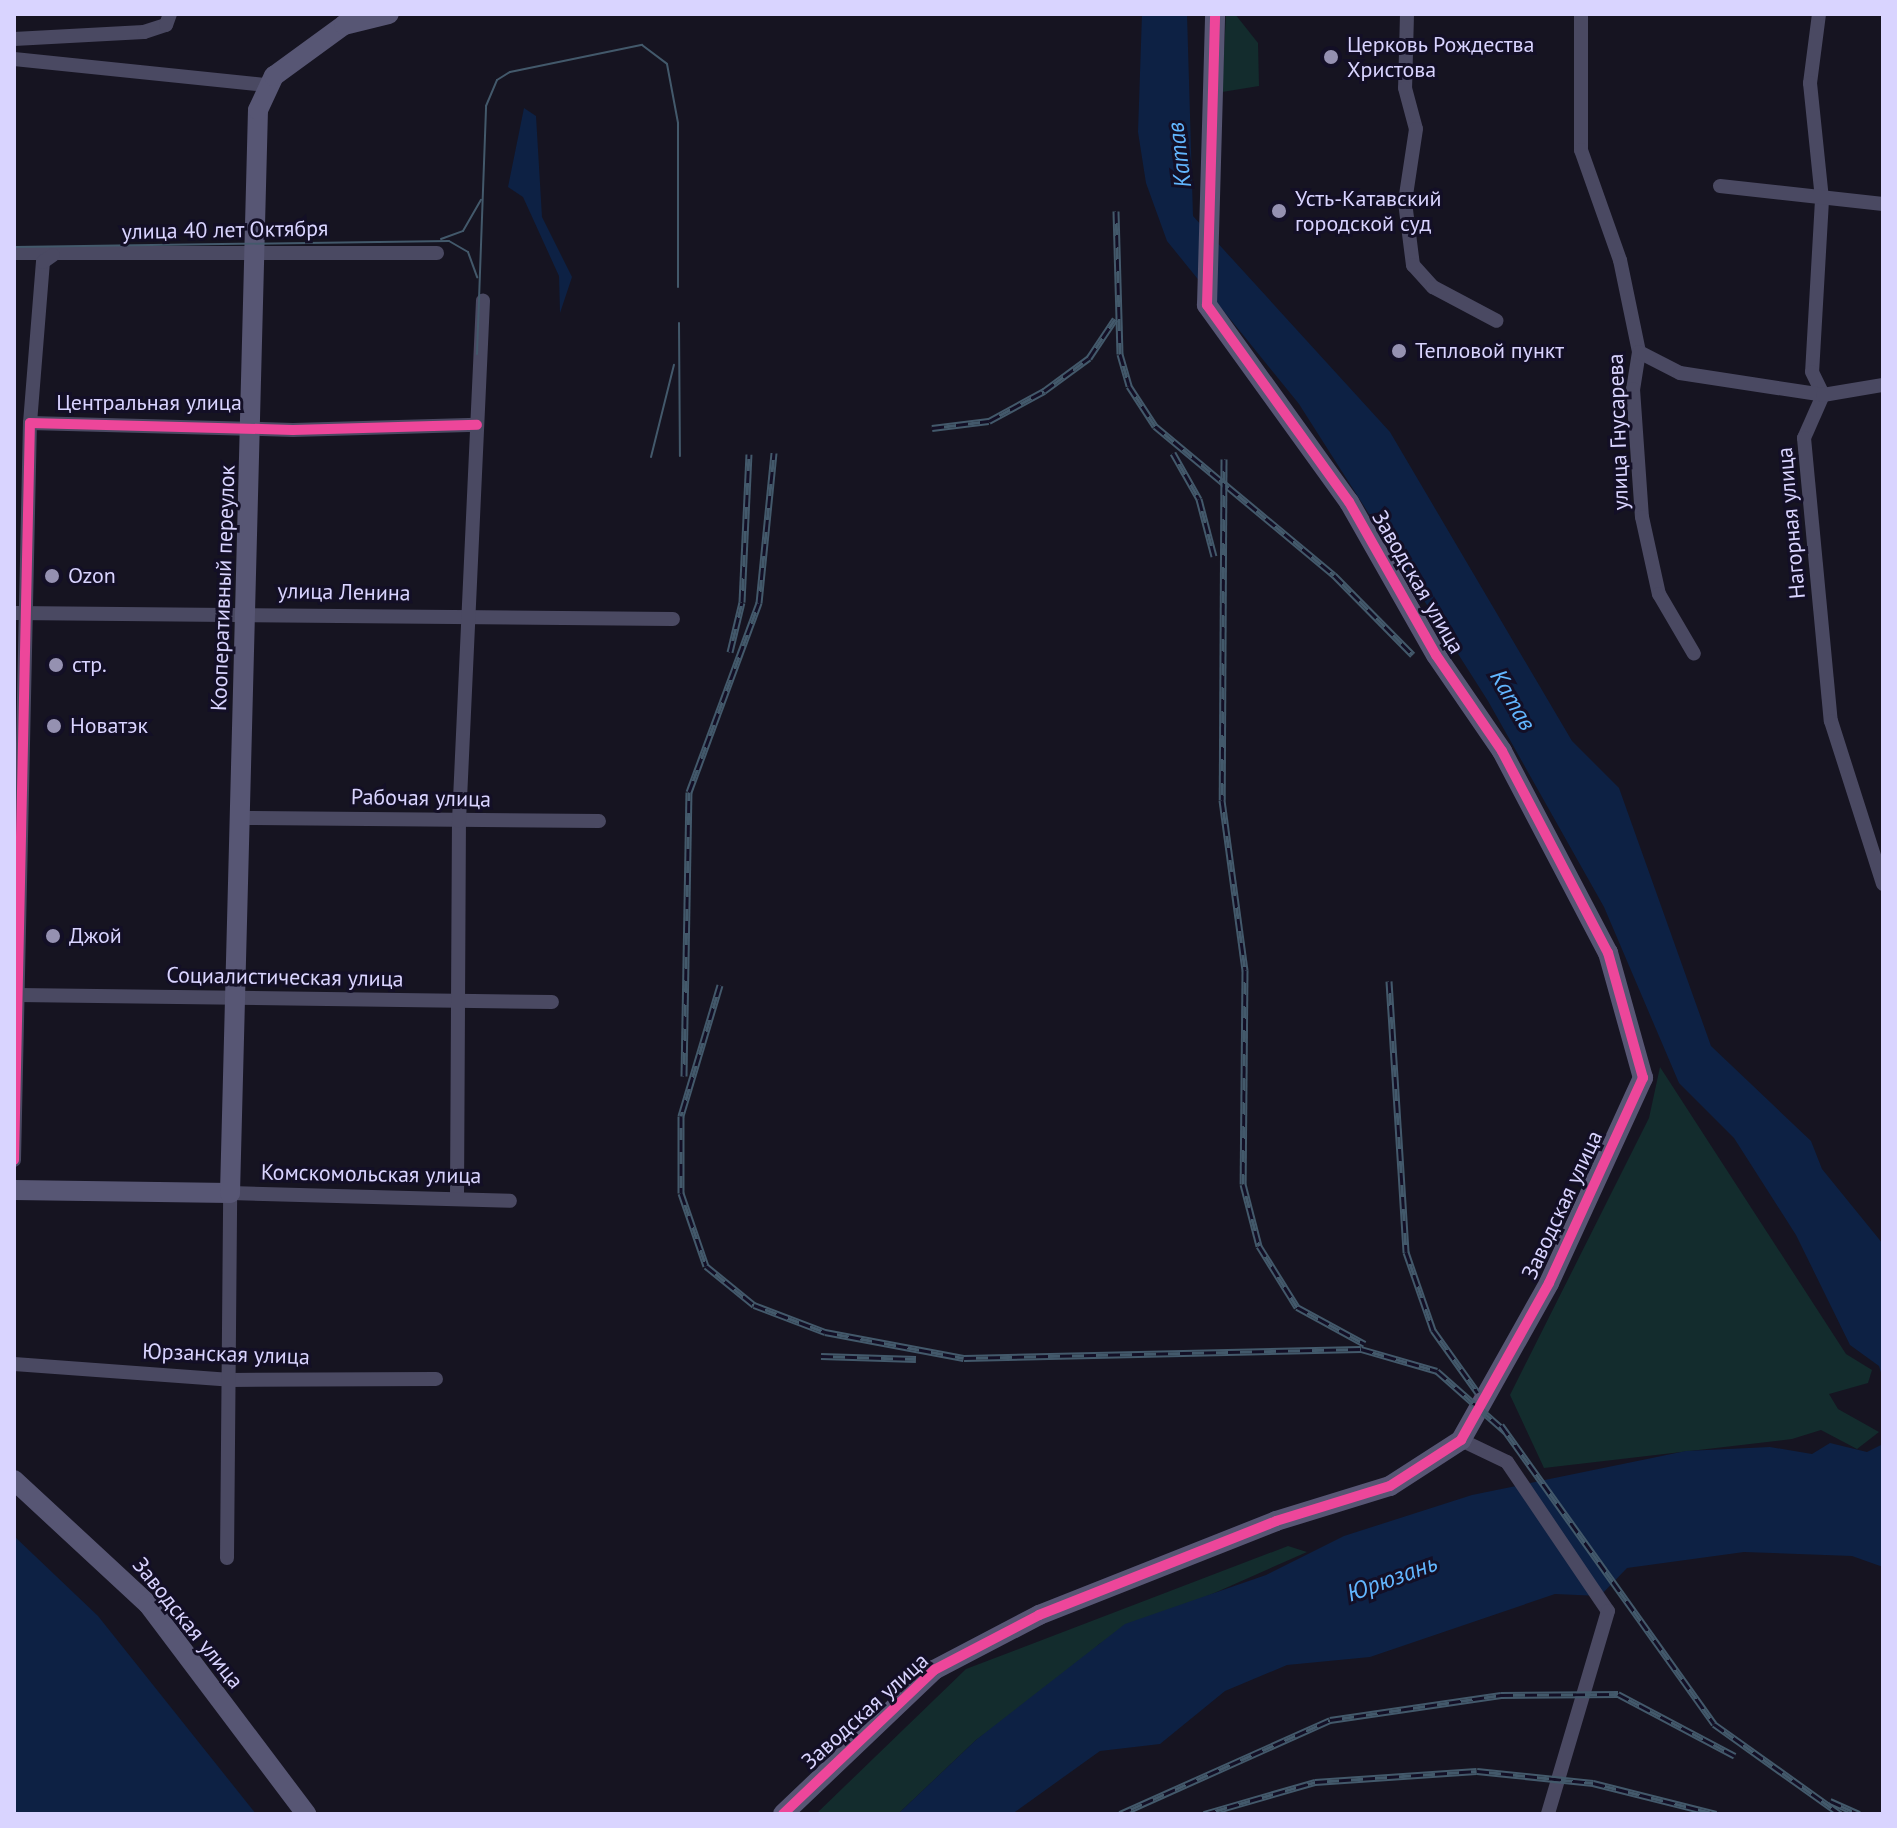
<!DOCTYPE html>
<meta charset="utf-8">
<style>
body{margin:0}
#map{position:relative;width:1897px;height:1828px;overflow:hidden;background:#161421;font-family:"PT Sans",sans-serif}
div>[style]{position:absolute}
.green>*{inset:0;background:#132c2d}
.water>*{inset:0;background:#0d2144}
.street>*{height:14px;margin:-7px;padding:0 7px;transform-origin:7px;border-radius:7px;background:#4a4962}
.secondary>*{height:20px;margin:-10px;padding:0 10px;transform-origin:10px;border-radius:10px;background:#575674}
.tram>*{height:2px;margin:-1px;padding:0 1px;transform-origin:1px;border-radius:1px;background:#43596b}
.rail>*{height:7px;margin-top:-3.5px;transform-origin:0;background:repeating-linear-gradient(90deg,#130f26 0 12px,#43596b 0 24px);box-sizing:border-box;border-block:2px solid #43596b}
.cycleway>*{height:10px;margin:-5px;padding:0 5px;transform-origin:5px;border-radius:5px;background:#ed469a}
.dots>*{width:22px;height:22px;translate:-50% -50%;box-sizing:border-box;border:4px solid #130f26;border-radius:50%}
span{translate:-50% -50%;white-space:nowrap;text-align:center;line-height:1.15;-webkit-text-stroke:6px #130f26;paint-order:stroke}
.poi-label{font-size:22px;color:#d9d4ff}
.left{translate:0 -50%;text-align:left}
.street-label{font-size:22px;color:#d9d4ff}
.water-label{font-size:24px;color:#62b6ff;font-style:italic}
.frame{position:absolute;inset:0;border:16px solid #d9d4ff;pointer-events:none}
</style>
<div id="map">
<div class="green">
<div style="clip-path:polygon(1226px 14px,1235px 14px,1258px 43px,1259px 86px,1222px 92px)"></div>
<div style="clip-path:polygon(1660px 1067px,1846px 1354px,1872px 1370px,1868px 1383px,1829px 1394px,1838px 1409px,1879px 1432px,1857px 1449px,1821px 1430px,1792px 1439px,1544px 1468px,1510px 1395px,1649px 1118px)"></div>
<div style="clip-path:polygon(1288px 1546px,1307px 1552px,1099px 1644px,1075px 1670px,976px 1740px,898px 1814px,816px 1814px,966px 1669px)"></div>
</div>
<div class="water">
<div style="clip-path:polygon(1142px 14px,1187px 14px,1193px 216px,1390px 432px,1572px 741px,1619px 788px,1711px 1046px,1811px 1141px,1822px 1169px,1883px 1244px,1883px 1379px,1879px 1366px,1850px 1345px,1796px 1235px,1734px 1138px,1679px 1083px,1604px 907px,1488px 701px,1299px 404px,1167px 241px,1146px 183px,1138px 132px)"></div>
<div style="clip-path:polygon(524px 108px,536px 116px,542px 217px,572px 277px,560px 313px,559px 276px,523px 197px,508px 187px)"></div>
<div style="clip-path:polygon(1830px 1443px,1867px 1452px,1883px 1444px,1883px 1567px,1852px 1556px,1744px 1552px,1627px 1568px,1600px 1596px,1555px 1594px,1370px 1657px,1287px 1665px,1225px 1691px,1160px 1744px,1100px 1751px,1012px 1814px,898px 1814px,976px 1740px,1125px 1624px,1266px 1575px,1344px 1536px,1472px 1495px,1686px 1451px,1770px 1447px,1812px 1454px)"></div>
<div style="clip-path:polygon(14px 1536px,98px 1616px,256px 1814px,14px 1814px)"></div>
</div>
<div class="street">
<div style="left:1407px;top:14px;width:74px;rotate:91.5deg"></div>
<div style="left:1405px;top:88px;width:42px;rotate:75deg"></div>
<div style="left:1416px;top:129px;width:74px;rotate:98.6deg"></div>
<div style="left:1405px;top:202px;width:64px;rotate:82.8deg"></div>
<div style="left:1413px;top:265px;width:30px;rotate:48deg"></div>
<div style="left:1433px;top:287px;width:72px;rotate:28deg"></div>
<div style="left:1581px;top:14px;width:136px;rotate:90deg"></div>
<div style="left:1581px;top:150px;width:117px;rotate:70.5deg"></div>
<div style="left:1620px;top:260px;width:94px;rotate:78.3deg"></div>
<div style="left:1639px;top:352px;width:37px;rotate:99deg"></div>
<div style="left:1633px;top:389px;width:128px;rotate:86deg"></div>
<div style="left:1642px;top:517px;width:79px;rotate:77.6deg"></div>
<div style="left:1659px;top:594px;width:69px;rotate:59.7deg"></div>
<div style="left:1819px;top:14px;width:70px;rotate:97.4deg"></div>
<div style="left:1810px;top:83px;width:118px;rotate:84.1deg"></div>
<div style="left:1822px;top:200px;width:172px;rotate:93.3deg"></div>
<div style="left:1812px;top:372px;width:25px;rotate:64deg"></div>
<div style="left:1823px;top:395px;width:47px;rotate:113.8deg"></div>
<div style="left:1804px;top:438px;width:284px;rotate:84.6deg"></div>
<div style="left:1831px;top:721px;width:171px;rotate:72.3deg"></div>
<div style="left:14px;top:39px;width:130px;rotate:-3.1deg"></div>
<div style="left:144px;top:32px;width:23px;rotate:-18deg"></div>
<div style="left:166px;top:25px;width:12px;rotate:-70deg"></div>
<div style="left:14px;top:59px;width:254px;rotate:5.9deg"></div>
<div style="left:1720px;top:186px;width:164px;rotate:6.3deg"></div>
<div style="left:14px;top:253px;width:423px"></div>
<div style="left:1639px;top:352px;width:46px;rotate:27.1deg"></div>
<div style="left:1680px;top:373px;width:145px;rotate:8.7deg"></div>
<div style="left:1823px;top:395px;width:61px;rotate:-9.5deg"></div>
<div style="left:30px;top:423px;width:162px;rotate:-85.4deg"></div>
<div style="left:43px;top:262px;width:12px;rotate:-35deg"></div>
<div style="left:14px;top:613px;width:659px;rotate:0.52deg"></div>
<div style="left:242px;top:818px;width:357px;rotate:0.5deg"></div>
<div style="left:18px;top:995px;width:534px;rotate:0.75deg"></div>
<div style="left:14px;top:1160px;width:737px;rotate:-88.76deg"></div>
<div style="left:30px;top:423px;width:263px;rotate:1.5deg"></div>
<div style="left:293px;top:430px;width:184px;rotate:-1.6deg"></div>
<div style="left:457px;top:1197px;width:376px;rotate:-89.7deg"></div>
<div style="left:459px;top:821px;width:521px;rotate:-87.36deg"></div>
<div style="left:14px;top:1364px;width:217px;rotate:4.2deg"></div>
<div style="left:230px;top:1380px;width:206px;rotate:-0.3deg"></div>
<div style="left:1461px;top:1440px;width:51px;rotate:25.6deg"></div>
<div style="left:1507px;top:1462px;width:180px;rotate:55.9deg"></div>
<div style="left:1608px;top:1611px;width:212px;rotate:106.5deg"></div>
<div style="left:227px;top:1558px;width:365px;rotate:-89.5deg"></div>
<div style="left:230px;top:1193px;width:280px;rotate:1.6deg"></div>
</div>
<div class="secondary">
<div style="left:14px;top:1190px;width:216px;rotate:0.8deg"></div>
<div style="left:230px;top:1193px;width:1083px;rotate:-88.52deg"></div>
<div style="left:258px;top:110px;width:38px;rotate:-65deg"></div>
<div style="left:274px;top:76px;width:87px;rotate:-36.1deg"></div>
<div style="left:344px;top:25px;width:46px;rotate:-13.7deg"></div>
<div style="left:14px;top:1480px;width:183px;rotate:42.8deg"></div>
<div style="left:148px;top:1604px;width:263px;rotate:53deg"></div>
<div style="left:783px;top:1814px;width:209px;rotate:-43.6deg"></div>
<div style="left:934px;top:1670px;width:119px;rotate:-27.6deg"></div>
<div style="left:1039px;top:1615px;width:255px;rotate:-21.6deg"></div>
<div style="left:1276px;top:1521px;width:119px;rotate:-17.1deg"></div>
<div style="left:1390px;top:1486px;width:85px;rotate:-32.9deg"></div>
<div style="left:1461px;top:1440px;width:180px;rotate:-60.7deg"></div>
<div style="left:1549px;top:1283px;width:226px;rotate:-65.4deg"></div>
<div style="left:1643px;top:1078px;width:130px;rotate:-105.6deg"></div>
<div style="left:1608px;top:953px;width:228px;rotate:-117.7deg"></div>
<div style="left:1502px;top:751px;width:116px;rotate:-124.5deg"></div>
<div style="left:1436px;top:655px;width:176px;rotate:-119.6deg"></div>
<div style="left:1349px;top:502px;width:243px;rotate:-125.8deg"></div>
<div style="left:1207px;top:305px;width:291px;rotate:-88.4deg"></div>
</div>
<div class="tram">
<div style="left:441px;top:239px;width:23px;rotate:-20deg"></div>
<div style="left:463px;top:231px;width:36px;rotate:-60deg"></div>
<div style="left:14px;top:247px;width:435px;rotate:-0.8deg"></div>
<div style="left:449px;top:241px;width:22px;rotate:30deg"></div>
<div style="left:468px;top:252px;width:27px;rotate:70deg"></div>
<div style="left:679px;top:323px;width:133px;rotate:89.6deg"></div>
<div style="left:477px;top:354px;width:248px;rotate:-87.9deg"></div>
<div style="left:486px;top:106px;width:28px;rotate:-67deg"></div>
<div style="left:497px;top:80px;width:15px;rotate:-32deg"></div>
<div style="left:510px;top:72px;width:135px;rotate:-11.6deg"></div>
<div style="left:642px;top:45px;width:31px;rotate:37deg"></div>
<div style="left:667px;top:64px;width:60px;rotate:79.4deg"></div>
<div style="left:678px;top:123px;width:164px;rotate:90deg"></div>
<div style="left:651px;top:457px;width:95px;rotate:-76deg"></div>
</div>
<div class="rail">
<div style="left:1116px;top:211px;width:143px;rotate:88.4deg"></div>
<div style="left:1120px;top:354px;width:33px;rotate:74deg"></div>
<div style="left:1129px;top:386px;width:48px;rotate:57deg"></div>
<div style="left:1155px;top:426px;width:233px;rotate:39.8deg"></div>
<div style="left:1334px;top:575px;width:112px;rotate:45.4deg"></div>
<div style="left:932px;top:428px;width:57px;rotate:-7deg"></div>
<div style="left:989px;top:421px;width:63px;rotate:-28.6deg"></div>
<div style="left:1044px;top:391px;width:56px;rotate:-36.3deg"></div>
<div style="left:1089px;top:358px;width:47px;rotate:-56.3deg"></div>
<div style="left:1173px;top:453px;width:53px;rotate:60.5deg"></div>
<div style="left:1199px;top:499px;width:59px;rotate:75.3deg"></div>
<div style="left:1224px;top:459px;width:341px;rotate:90.3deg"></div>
<div style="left:1222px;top:800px;width:172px;rotate:82.3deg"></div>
<div style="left:1245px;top:970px;width:214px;rotate:90.5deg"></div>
<div style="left:1243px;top:1184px;width:64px;rotate:75.5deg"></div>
<div style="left:1259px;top:1246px;width:72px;rotate:58.1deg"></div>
<div style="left:1297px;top:1307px;width:77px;rotate:28.6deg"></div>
<div style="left:730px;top:652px;width:51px;rotate:-76.5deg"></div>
<div style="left:742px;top:602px;width:148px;rotate:-87.3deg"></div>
<div style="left:1389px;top:981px;width:272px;rotate:86.4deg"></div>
<div style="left:1406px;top:1252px;width:83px;rotate:70.9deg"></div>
<div style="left:1433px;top:1330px;width:77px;rotate:54.5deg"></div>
<div style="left:720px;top:985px;width:137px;rotate:106.6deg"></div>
<div style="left:681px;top:1116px;width:77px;rotate:90deg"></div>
<div style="left:681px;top:1193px;width:77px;rotate:71.1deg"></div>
<div style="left:706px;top:1266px;width:62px;rotate:39.1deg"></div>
<div style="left:754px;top:1305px;width:76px;rotate:20.8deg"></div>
<div style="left:825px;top:1332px;width:141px;rotate:10.6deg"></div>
<div style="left:964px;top:1358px;width:397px;rotate:-1.3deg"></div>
<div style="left:1361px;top:1349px;width:79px;rotate:16.1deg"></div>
<div style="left:1437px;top:1371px;width:92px;rotate:41.5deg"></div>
<div style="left:684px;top:1076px;width:284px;rotate:-89deg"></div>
<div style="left:689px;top:792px;width:202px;rotate:-69.7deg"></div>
<div style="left:759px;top:603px;width:151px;rotate:-84.3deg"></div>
<div style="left:821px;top:1356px;width:95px;rotate:1.8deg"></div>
<div style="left:1501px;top:1425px;width:367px;rotate:54.5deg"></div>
<div style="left:1714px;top:1724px;width:155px;rotate:35.5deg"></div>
<div style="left:1830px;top:1801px;width:32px;rotate:24deg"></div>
<div style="left:1120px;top:1814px;width:230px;rotate:-24.1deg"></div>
<div style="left:1330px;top:1720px;width:173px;rotate:-8.3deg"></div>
<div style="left:1501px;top:1695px;width:117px;rotate:-0.5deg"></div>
<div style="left:1618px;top:1694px;width:132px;rotate:27.9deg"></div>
<div style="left:1204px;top:1814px;width:116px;rotate:-16.1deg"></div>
<div style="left:1315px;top:1782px;width:162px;rotate:-3.9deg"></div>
<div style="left:1477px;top:1771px;width:117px;rotate:5.9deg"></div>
<div style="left:1593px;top:1783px;width:127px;rotate:14.1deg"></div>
</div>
<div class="cycleway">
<div style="left:14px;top:1160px;width:737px;rotate:-88.76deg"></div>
<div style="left:30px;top:423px;width:263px;rotate:1.5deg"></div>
<div style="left:293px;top:430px;width:184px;rotate:-1.6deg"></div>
<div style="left:783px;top:1814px;width:209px;rotate:-43.6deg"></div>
<div style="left:934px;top:1670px;width:119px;rotate:-27.6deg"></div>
<div style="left:1039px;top:1615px;width:255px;rotate:-21.6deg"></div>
<div style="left:1276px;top:1521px;width:119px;rotate:-17.1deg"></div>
<div style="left:1390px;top:1486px;width:85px;rotate:-32.9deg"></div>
<div style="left:1461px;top:1440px;width:180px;rotate:-60.7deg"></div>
<div style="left:1549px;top:1283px;width:226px;rotate:-65.4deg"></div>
<div style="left:1643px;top:1078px;width:130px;rotate:-105.6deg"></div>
<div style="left:1608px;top:953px;width:228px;rotate:-117.7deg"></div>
<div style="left:1502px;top:751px;width:116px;rotate:-124.5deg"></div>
<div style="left:1436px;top:655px;width:176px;rotate:-119.6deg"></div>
<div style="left:1349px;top:502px;width:243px;rotate:-125.8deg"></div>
<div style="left:1207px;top:305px;width:291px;rotate:-88.4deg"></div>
</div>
<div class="dots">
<div style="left:1331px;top:57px;background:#9591b1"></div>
<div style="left:1279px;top:211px;background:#9591b1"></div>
<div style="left:1399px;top:351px;background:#9591b1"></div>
<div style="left:52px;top:576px;background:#9591b1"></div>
<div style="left:56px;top:665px;background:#9591b1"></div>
<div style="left:54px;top:726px;background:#9591b1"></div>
<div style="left:53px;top:936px;background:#9591b1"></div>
</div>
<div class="poi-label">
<span class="left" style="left:1347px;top:57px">Церковь Рождества<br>Христова</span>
<span class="left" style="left:1295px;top:211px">Усть-Катавский<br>городской суд</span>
<span class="left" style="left:1415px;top:351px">Тепловой пункт</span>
<span class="left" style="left:68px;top:576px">Ozon</span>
<span class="left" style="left:72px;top:665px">стр.</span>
<span class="left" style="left:70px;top:726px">Новатэк</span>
<span class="left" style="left:69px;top:936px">Джой</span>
</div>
<div class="street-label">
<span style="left:225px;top:230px;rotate:-1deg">улица 40 лет Октября</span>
<span style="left:149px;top:403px">Центральная улица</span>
<span style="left:1618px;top:432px;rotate:-92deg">улица Гнусарева</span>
<span style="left:1791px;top:523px;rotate:-95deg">Нагорная улица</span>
<span style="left:1418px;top:582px;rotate:60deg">Заводская улица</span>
<span style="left:223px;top:588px;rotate:-88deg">Кооперативный переулок</span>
<span style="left:344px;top:592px;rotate:1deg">улица Ленина</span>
<span style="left:421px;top:798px;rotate:1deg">Рабочая улица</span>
<span style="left:285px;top:977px;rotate:1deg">Социалистическая улица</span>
<span style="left:371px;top:1174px;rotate:1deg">Комскомольская улица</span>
<span style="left:1562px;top:1205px;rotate:-65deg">Заводская улица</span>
<span style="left:226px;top:1354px;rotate:2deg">Юрзанская улица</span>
<span style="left:188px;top:1623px;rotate:51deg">Заводская улица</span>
<span style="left:865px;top:1711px;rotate:-42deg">Заводская улица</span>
</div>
<div class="water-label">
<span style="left:1179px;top:155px;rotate:-97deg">Катав</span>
<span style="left:1513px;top:700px;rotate:60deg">Катав</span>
<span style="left:1392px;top:1578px;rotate:-20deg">Юрюзань</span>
</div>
<div class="frame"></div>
</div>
